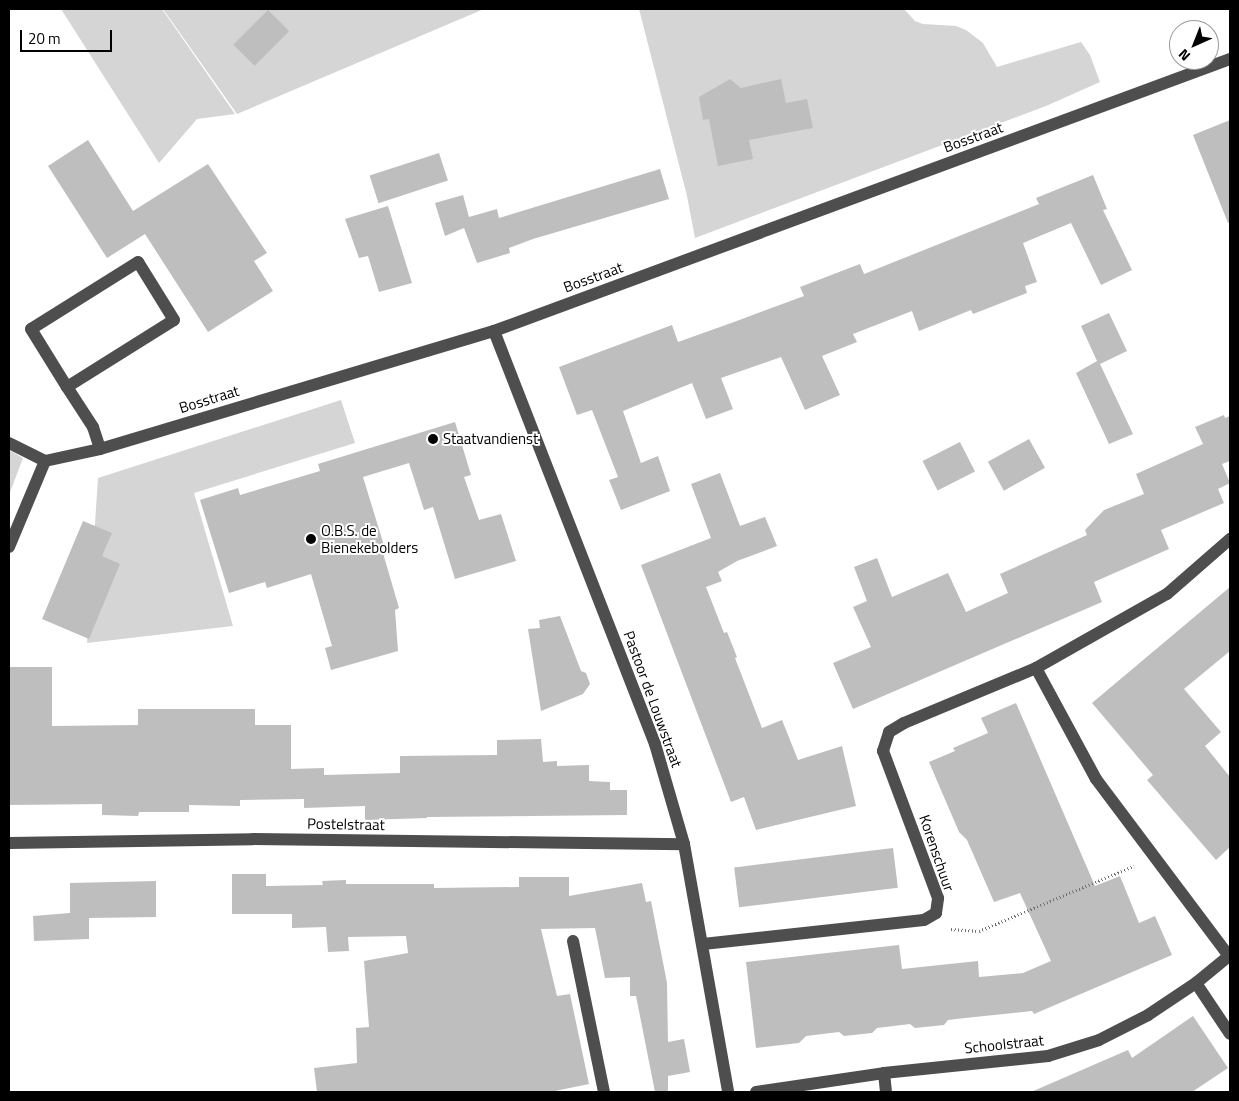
<!DOCTYPE html>
<style>
body{margin:0}
#map{position:relative;width:1239px;height:1101px;overflow:hidden;background:#fff;font-family:"Titillium Web",sans-serif}
div>[style]{position:absolute}
.green>*{inset:0;background:#d5d5d5}
.building>*{inset:0;background:#bebebe;transform-origin:0 0}
.path>*{height:3px;margin-top:-1.5px;transform-origin:0;background:repeating-linear-gradient(90deg,#707070 0 1px,transparent 0 3.5px)}
.minor>*{height:12px;margin:-6px;padding:0 6px;transform-origin:6px;border-radius:6px;background:#4e4e4e}
.dots>*{width:14px;height:14px;translate:-50% -50%;box-sizing:border-box;border:2px solid #fff;border-radius:50%}
span{translate:-50% -50%;white-space:nowrap;text-align:center;line-height:1.15;-webkit-text-stroke:4px #fff;paint-order:stroke}
.street-label{font-size:15px;color:#000}
.poi-label{font-size:15px;color:#000}
.left{translate:0 -50%;text-align:left}
.frame{position:absolute;inset:0;border:10px solid #000;pointer-events:none}
.north{position:absolute;left:1169px;top:20px;width:50px;height:50px;box-sizing:border-box;background:#fff;border:1px solid #999;border-radius:50%;rotate:224deg;font-size:14px;font-weight:700;line-height:20px;text-align:center;color:#000}
.north::after{content:'';display:block;margin:auto;width:18px;height:22px;background:#000;clip-path:polygon(50% 0,100% 100%,50% 72%,0 100%)}
.scale{position:absolute;left:20px;top:30px;width:92px;height:22px;box-sizing:border-box;border:2px solid #000;border-top:0;padding-left:6px;font-size:15px;line-height:18px;white-space:nowrap;color:#000;-webkit-text-stroke:4px #fff;paint-order:stroke}
</style>
<div id="map">
<div class="green">
<div style="clip-path:polygon(61px 9px,162px 9px,235px 114px,197px 119px,159px 163px)"></div>
<div style="clip-path:polygon(163px 9px,484px 9px,237px 114px)"></div>
<div style="clip-path:polygon(639px 9px,904px 9px,915px 21px,923px 24px,956px 26px,966px 30px,983px 43px,997px 67px,1081px 42px,1090px 55px,1100px 82px,1046px 106px,695px 238px,687px 196px)"></div>
<div style="clip-path:polygon(341px 400px,355px 443px,194px 493px,233px 626px,87px 643px,98px 478px)"></div>
<div style="clip-path:polygon(9px 450px,23px 458px,9px 495px)"></div>
</div>
<div class="building">
<div style="left:268px;top:10px;width:30px;height:49px;rotate:45deg"></div>
<div style="clip-path:polygon(730px 79px,741px 88px,781px 79px,786px 103px,807px 99px,813px 128px,749px 140px,753px 159px,718px 166px,709px 119px,703px 120px,699px 97px)"></div>
<div style="clip-path:polygon(1230px 120px,1230px 222px,1228px 223px,1193px 135px)"></div>
<div style="clip-path:polygon(88px 140px,133px 211px,208px 164px,267px 253px,254px 261px,273px 291px,208px 332px,145px 234px,107px 258px,48px 166px)"></div>
<div style="left:439px;top:153px;width:29px;height:73px;rotate:72deg"></div>
<div style="clip-path:polygon(660px 169px,669px 199px,533px 239px,509px 248px,510px 253px,477px 263px,464px 228px,445px 236px,435px 203px,463px 195px,469px 217px,497px 209px,499px 218px)"></div>
<div style="clip-path:polygon(1093px 175px,1107px 209px,1103px 210px,1132px 270px,1101px 285px,1071px 223px,1023px 243px,1037px 282px,1025px 286px,1027px 293px,973px 314px,971px 310px,919px 331px,912px 311px,853px 334px,857px 342px,822px 356px,840px 395px,805px 410px,781px 357px,721px 378px,733px 409px,706px 419px,692px 383px,623px 411px,641px 463px,658px 456px,670px 491px,621px 510px,609px 480px,618px 477px,592px 410px,577px 415px,559px 367px,672px 325px,678px 342px,734px 322px,804px 296px,800px 287px,860px 264px,864px 274px,1039px 204px,1036px 198px)"></div>
<div style="clip-path:polygon(388px 206px,412px 283px,379px 292px,368px 256px,359px 258px,345px 219px)"></div>
<div style="clip-path:polygon(1109px 313px,1127px 351px,1100px 364px,1133px 434px,1109px 444px,1076px 373px,1097px 361px,1081px 326px)"></div>
<div style="clip-path:polygon(1224px 415px,1225px 418px,1230px 416px,1230px 461px,1222px 464px,1230px 483px,1218px 489px,1224px 503px,1161px 530px,1169px 549px,1094px 582px,1102px 602px,853px 709px,833px 663px,871px 647px,853px 607px,867px 601px,854px 567px,877px 558px,892px 597px,948px 573px,966px 612px,1008px 593px,1000px 574px,1087px 535px,1085px 530px,1104px 510px,1144px 494px,1136px 474px,1203px 444px,1195px 427px)"></div>
<div style="clip-path:polygon(455px 422px,471px 475px,464px 477px,479px 520px,501px 514px,516px 561px,455px 579px,433px 507px,424px 510px,409px 463px,363px 477px,386px 552px,383px 553px,399px 608px,395px 610px,398px 651px,331px 670px,325px 648px,332px 646px,311px 574px,267px 588px,265px 582px,229px 593px,200px 500px,238px 488px,240px 495px,320px 471px,318px 464px)"></div>
<div style="left:1029px;top:439px;width:33px;height:47px;rotate:61deg"></div>
<div style="left:960px;top:442px;width:33px;height:42px;rotate:63deg"></div>
<div style="clip-path:polygon(720px 473px,740px 526px,765px 517px,777px 546px,737px 561px,718px 572px,722px 581px,706px 587px,724px 633px,727px 632px,737px 657px,735px 658px,762px 728px,782px 720px,798px 760px,842px 746px,856px 806px,756px 830px,744px 797px,731px 802px,641px 565px,711px 538px,691px 484px)"></div>
<div style="clip-path:polygon(83px 521px,112px 533px,102px 556px,120px 564px,89px 639px,42px 619px)"></div>
<div style="clip-path:polygon(1230px 587px,1230px 651px,1184px 689px,1221px 732px,1205px 746px,1230px 777px,1230px 847px,1216px 860px,1147px 780px,1153px 775px,1092px 703px)"></div>
<div style="clip-path:polygon(560px 616px,581px 671px,586px 673px,590px 684px,583px 694px,541px 711px,528px 629px,540px 628px,539px 620px)"></div>
<div style="clip-path:polygon(9px 667px,52px 667px,52px 726px,138px 725px,138px 709px,255px 709px,255px 725px,291px 725px,291px 769px,324px 768px,324px 775px,400px 773px,400px 756px,497px 755px,497px 740px,541px 739px,543px 762px,557px 761px,557px 766px,589px 765px,589px 781px,610px 782px,610px 790px,627px 790px,627px 815px,427px 817px,427px 818px,365px 820px,365px 806px,304px 808px,304px 799px,240px 800px,240px 806px,189px 805px,189px 812px,139px 812px,138px 816px,102px 815px,102px 804px,9px 805px)"></div>
<div style="clip-path:polygon(1016px 703px,1095px 886px,1120px 876px,1139px 923px,1155px 916px,1172px 955px,1034px 1014px,1032px 1011px,965px 1018px,948px 1020px,944px 1025px,915px 1028px,910px 1024px,877px 1028px,872px 1033px,844px 1036px,839px 1032px,806px 1036px,799px 1043px,756px 1048px,746px 962px,899px 945px,902px 969px,978px 961px,979px 977px,1023px 973px,1051px 961px,1020px 893px,994px 902px,967px 840px,959px 832px,929px 762px,955px 751px,953px 748px,988px 733px,981px 718px)"></div>
<div style="left:893px;top:848px;width:40px;height:160px;rotate:83deg"></div>
<div style="clip-path:polygon(232px 874px,266px 874px,266px 886px,323px 885px,322px 881px,346px 880px,346px 884px,434px 884px,434px 888px,519px 887px,519px 877px,569px 877px,569px 896px,642px 883px,646px 902px,651px 901px,667px 983px,668px 1042px,684px 1039px,690px 1072px,668px 1076px,668px 1092px,655px 1092px,636px 996px,630px 996px,630px 977px,605px 978px,595px 928px,541px 929px,557px 996px,570px 994px,589px 1084px,550px 1092px,317px 1092px,314px 1068px,357px 1063px,356px 1028px,369px 1027px,364px 961px,408px 953px,406px 936px,348px 937px,349px 951px,328px 952px,326px 927px,292px 928px,292px 914px,232px 914px)"></div>
<div style="clip-path:polygon(156px 881px,156px 917px,89px 918px,89px 939px,34px 941px,33px 916px,70px 913px,70px 883px)"></div>
<div style="clip-path:polygon(1193px 1016px,1228px 1068px,1192px 1092px,1031px 1092px,1128px 1050px,1132px 1058px)"></div>
</div>
<div class="path">
<div style="left:951px;top:929px;width:28px;rotate:4deg"></div>
<div style="left:979px;top:931px;width:168px;rotate:-22.8deg"></div>
</div>
<div class="minor">
<div style="left:494px;top:331px;width:443px;rotate:68.7deg"></div>
<div style="left:655px;top:744px;width:104px;rotate:73.8deg"></div>
<div style="left:684px;top:844px;width:252px;rotate:79.9deg"></div>
<div style="left:67px;top:387px;width:126px;rotate:-32.1deg"></div>
<div style="left:174px;top:320px;width:68px;rotate:-121.8deg"></div>
<div style="left:138px;top:262px;width:126px;rotate:147.9deg"></div>
<div style="left:31px;top:329px;width:68px;rotate:58.2deg"></div>
<div style="left:67px;top:387px;width:48px;rotate:57deg"></div>
<div style="left:93px;top:427px;width:23px;rotate:72deg"></div>
<div style="left:9px;top:443px;width:40px;rotate:26.6deg"></div>
<div style="left:45px;top:461px;width:56px;rotate:-12.3deg"></div>
<div style="left:100px;top:449px;width:411px;rotate:-16.7deg"></div>
<div style="left:494px;top:331px;width:785px;rotate:-20.28deg"></div>
<div style="left:9px;top:547px;width:93px;rotate:-67.3deg"></div>
<div style="left:1036px;top:668px;width:126px;rotate:61.6deg"></div>
<div style="left:1096px;top:779px;width:221px;rotate:53.1deg"></div>
<div style="left:9px;top:843px;width:244px;rotate:-0.9deg"></div>
<div style="left:253px;top:839px;width:431px;rotate:0.7deg"></div>
<div style="left:573px;top:941px;width:154px;rotate:78.4deg"></div>
<div style="left:703px;top:944px;width:222px;rotate:-6.2deg"></div>
<div style="left:924px;top:920px;width:14px;rotate:-30deg"></div>
<div style="left:936px;top:913px;width:15px;rotate:-82deg"></div>
<div style="left:938px;top:898px;width:157px;rotate:-110.5deg"></div>
<div style="left:883px;top:751px;width:20px;rotate:-72deg"></div>
<div style="left:889px;top:732px;width:17px;rotate:-31deg"></div>
<div style="left:904px;top:723px;width:143px;rotate:-22.6deg"></div>
<div style="left:1036px;top:668px;width:150px;rotate:-29.5deg"></div>
<div style="left:1167px;top:594px;width:84px;rotate:-41.1deg"></div>
<div style="left:1196px;top:983px;width:61px;rotate:56.3deg"></div>
<div style="left:884px;top:1073px;width:19px;rotate:84deg"></div>
<div style="left:756px;top:1092px;width:129px;rotate:-8.4deg"></div>
<div style="left:884px;top:1073px;width:165px;rotate:-5.9deg"></div>
<div style="left:1048px;top:1056px;width:53px;rotate:-17.4deg"></div>
<div style="left:1099px;top:1040px;width:55px;rotate:-27deg"></div>
<div style="left:1148px;top:1015px;width:58px;rotate:-33.7deg"></div>
<div style="left:1196px;top:983px;width:44px;rotate:-39.5deg"></div>
</div>
<div class="dots">
<div style="left:433px;top:439px;background:#000"></div>
<div style="left:311px;top:539px;background:#000"></div>
</div>
<div class="street-label">
<span style="left:973px;top:137px;rotate:-20deg">Bosstraat</span>
<span style="left:593px;top:277px;rotate:-20deg">Bosstraat</span>
<span style="left:209px;top:399px;rotate:-17deg">Bosstraat</span>
<span style="left:653px;top:699px;rotate:70deg">Pastoor de Louwstraat</span>
<span style="left:346px;top:824px;rotate:1deg">Postelstraat</span>
<span style="left:937px;top:853px;rotate:71deg">Korenschuur</span>
<span style="left:1004px;top:1044px;rotate:-6deg">Schoolstraat</span>
</div>
<div class="poi-label">
<span class="left" style="left:443px;top:439px">Staatvandienst</span>
<span class="left" style="left:321px;top:539px">O.B.S. de<br>Bienekebolders</span>
</div>
<div class="frame"></div>
<div class="north">N</div>
<div class="scale">20 m</div>
</div>
